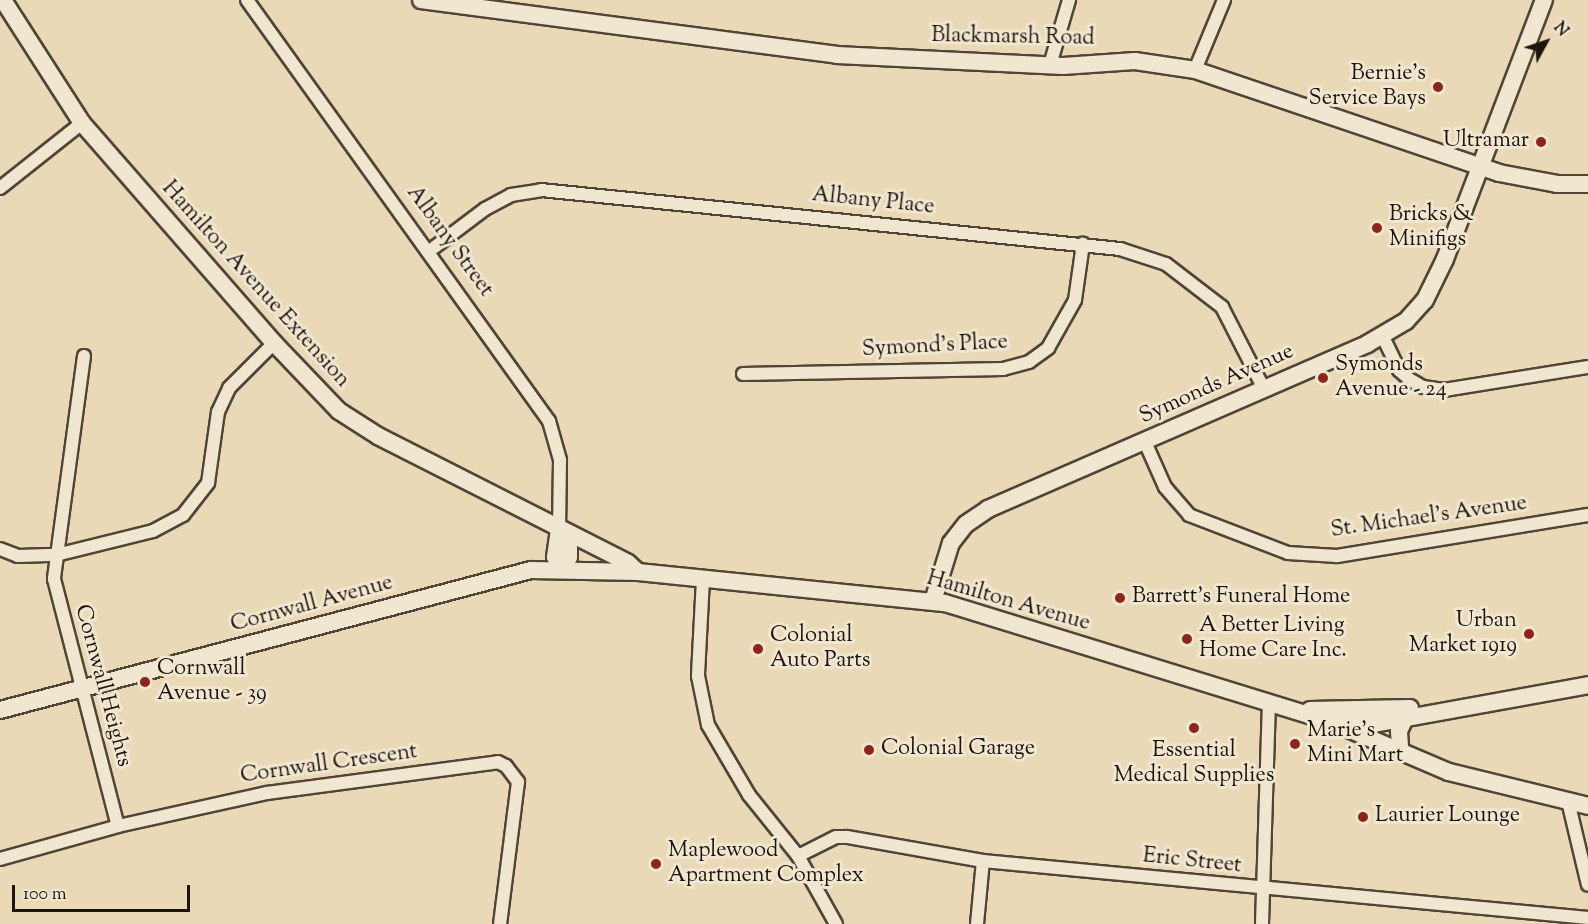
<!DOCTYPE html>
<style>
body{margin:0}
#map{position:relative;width:1588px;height:924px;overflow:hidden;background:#e9d9b7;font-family:"Sorts Mill Goudy",serif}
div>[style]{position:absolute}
.roads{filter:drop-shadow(2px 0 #504537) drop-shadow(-2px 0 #504537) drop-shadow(0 2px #504537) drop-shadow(0 -2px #504537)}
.street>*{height:12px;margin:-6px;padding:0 6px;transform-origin:6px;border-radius:6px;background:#f1e6d0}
.secondary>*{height:16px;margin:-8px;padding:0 8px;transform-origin:8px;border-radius:8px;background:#f1e6d0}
.dots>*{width:16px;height:16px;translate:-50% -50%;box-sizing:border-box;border:3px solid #f1e6d0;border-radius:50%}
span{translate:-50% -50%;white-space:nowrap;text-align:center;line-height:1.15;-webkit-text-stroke:6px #f1e6d0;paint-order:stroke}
.street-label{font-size:22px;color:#1d140c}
.poi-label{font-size:22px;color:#1d140c}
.right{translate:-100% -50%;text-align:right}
.left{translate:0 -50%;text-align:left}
.north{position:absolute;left:1516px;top:12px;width:60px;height:60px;-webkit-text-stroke:4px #f1e6d0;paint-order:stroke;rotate:50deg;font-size:16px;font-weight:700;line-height:24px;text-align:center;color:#1d140c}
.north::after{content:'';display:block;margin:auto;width:21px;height:27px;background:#1d140c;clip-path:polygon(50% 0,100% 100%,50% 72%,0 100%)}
.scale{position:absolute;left:12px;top:885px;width:178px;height:27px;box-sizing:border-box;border:3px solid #1d140c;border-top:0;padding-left:8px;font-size:18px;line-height:21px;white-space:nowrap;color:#1d140c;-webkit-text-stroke:4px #f1e6d0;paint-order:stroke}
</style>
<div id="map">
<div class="roads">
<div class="street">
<div style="left:247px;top:0;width:518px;rotate:54.35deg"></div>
<div style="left:549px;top:421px;width:41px;rotate:74.2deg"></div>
<div style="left:560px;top:460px;width:69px;rotate:90.8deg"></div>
<div style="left:1050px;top:65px;width:68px;rotate:-73.7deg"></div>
<div style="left:1195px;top:70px;width:76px;rotate:-67.5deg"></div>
<div style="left:0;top:188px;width:105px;rotate:-38.4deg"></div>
<div style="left:428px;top:252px;width:71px;rotate:-37deg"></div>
<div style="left:485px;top:209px;width:30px;rotate:-28deg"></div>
<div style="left:511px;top:195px;width:30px;rotate:-9deg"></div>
<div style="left:541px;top:190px;width:582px;rotate:5.82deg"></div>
<div style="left:1120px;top:249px;width:48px;rotate:18.1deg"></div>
<div style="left:1166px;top:264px;width:71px;rotate:37.5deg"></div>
<div style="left:1222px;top:307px;width:92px;rotate:62.9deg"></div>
<div style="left:1383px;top:337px;width:37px;rotate:64deg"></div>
<div style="left:1399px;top:370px;width:13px;rotate:42deg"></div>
<div style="left:1409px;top:379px;width:16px;rotate:30deg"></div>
<div style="left:1423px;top:387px;width:21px;rotate:8deg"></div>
<div style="left:1444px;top:390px;width:146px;rotate:-9.1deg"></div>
<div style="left:84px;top:356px;width:225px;rotate:97.7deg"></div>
<div style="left:54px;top:579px;width:255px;rotate:75.5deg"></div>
<div style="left:743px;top:374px;width:260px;rotate:-1.1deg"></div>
<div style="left:1003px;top:369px;width:27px;rotate:-15deg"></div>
<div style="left:1029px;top:362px;width:24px;rotate:-36deg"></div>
<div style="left:1048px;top:348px;width:55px;rotate:-60.6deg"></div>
<div style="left:1075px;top:300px;width:57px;rotate:-81.9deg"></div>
<div style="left:1145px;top:442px;width:49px;rotate:66deg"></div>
<div style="left:1165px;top:487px;width:37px;rotate:49deg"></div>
<div style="left:1189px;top:515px;width:106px;rotate:21deg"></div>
<div style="left:1288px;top:553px;width:49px;rotate:3.5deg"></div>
<div style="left:1337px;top:556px;width:254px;rotate:-9.3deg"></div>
<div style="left:0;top:549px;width:19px;rotate:21deg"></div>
<div style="left:18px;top:556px;width:38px;rotate:-2deg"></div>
<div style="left:56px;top:555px;width:100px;rotate:-13.9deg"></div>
<div style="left:153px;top:531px;width:34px;rotate:-28deg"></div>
<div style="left:183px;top:515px;width:41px;rotate:-52deg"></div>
<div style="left:208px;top:483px;width:72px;rotate:-82deg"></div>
<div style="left:218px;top:412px;width:26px;rotate:-65deg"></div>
<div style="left:229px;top:388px;width:64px;rotate:-45deg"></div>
<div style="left:703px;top:579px;width:97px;rotate:93deg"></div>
<div style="left:698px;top:676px;width:50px;rotate:78.5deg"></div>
<div style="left:708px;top:725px;width:81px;rotate:59.6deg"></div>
<div style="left:749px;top:795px;width:78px;rotate:51.2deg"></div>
<div style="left:798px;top:856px;width:78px;rotate:60.8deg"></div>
<div style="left:1568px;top:801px;width:86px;rotate:76.6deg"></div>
<div style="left:798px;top:856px;width:42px;rotate:-26.6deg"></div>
<div style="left:836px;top:837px;width:11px"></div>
<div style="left:847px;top:837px;width:138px;rotate:10deg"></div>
<div style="left:983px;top:861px;width:608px;rotate:5.38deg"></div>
<div style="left:0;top:859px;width:123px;rotate:-15.6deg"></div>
<div style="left:118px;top:826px;width:153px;rotate:-12.5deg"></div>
<div style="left:267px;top:793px;width:233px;rotate:-7.6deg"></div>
<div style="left:498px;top:762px;width:9px;rotate:27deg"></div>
<div style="left:506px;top:766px;width:20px;rotate:53deg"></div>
<div style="left:518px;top:782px;width:143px;rotate:97.2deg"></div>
<div style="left:977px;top:924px;width:63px;rotate:-84.6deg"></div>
<div style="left:1262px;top:924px;width:219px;rotate:-88.2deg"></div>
</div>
<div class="secondary">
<div style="left:3px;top:0;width:146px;rotate:57.3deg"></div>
<div style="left:82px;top:123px;width:292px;rotate:48.9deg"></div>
<div style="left:274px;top:343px;width:94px;rotate:46.3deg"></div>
<div style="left:339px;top:411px;width:46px;rotate:32.7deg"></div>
<div style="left:378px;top:436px;width:280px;rotate:26.9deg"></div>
<div style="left:628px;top:563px;width:13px;rotate:42deg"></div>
<div style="left:421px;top:0;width:420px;rotate:7.5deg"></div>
<div style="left:837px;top:55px;width:226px;rotate:2.8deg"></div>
<div style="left:1063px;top:66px;width:72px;rotate:-4deg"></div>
<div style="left:1135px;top:61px;width:61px;rotate:8.5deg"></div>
<div style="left:1195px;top:70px;width:321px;rotate:18.7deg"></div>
<div style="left:1499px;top:173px;width:59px;rotate:10.7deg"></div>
<div style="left:1557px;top:184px;width:31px"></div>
<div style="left:559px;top:529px;width:28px;rotate:98deg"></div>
<div style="left:555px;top:557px;width:14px;rotate:56deg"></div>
<div style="left:560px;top:530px;width:15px;rotate:53deg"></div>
<div style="left:569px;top:542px;width:15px;rotate:90deg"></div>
<div style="left:569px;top:557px;width:13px;rotate:117deg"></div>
<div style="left:933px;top:601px;width:61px;rotate:-72.8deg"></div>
<div style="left:951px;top:543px;width:24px;rotate:-52deg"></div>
<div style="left:966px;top:524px;width:27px;rotate:-34deg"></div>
<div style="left:988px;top:509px;width:413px;rotate:-23.5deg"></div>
<div style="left:1367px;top:344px;width:45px;rotate:-30.5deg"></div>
<div style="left:1406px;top:321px;width:28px;rotate:-48deg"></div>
<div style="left:1425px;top:300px;width:46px;rotate:-64deg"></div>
<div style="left:1445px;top:259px;width:277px;rotate:-69.1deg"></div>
<div style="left:0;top:710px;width:549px;rotate:-14.77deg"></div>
<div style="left:531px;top:570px;width:107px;rotate:1.1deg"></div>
<div style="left:638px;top:572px;width:309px;rotate:5.8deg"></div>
<div style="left:945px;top:603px;width:407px;rotate:17.1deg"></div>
<div style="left:1334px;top:723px;width:125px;rotate:23.1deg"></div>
<div style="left:1449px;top:772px;width:143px;rotate:13.7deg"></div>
<div style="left:1310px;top:710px;width:100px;rotate:-1.1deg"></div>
<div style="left:1344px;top:723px;width:30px;rotate:2deg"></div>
<div style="left:1374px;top:724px;width:218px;rotate:-10.3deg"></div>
<div style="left:1400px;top:746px;width:15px;rotate:-94deg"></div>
<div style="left:1399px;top:731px;width:14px;rotate:-65deg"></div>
</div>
</div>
<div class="dots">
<div style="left:1438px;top:87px;background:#8f2418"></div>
<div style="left:1541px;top:142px;background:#8f2418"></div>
<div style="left:1377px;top:228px;background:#8f2418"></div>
<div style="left:1323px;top:378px;background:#8f2418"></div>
<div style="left:1120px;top:598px;background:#8f2418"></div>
<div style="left:1529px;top:634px;background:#8f2418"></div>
<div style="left:1187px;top:639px;background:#8f2418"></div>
<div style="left:758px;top:649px;background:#8f2418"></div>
<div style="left:145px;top:682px;background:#8f2418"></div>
<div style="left:1194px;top:728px;background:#8f2418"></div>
<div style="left:1295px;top:744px;background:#8f2418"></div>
<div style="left:869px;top:750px;background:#8f2418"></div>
<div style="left:1363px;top:817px;background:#8f2418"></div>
<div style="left:656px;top:864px;background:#8f2418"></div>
</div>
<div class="street-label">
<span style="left:1013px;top:38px;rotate:1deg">Blackmarsh Road</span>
<span style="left:873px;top:202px;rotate:6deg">Albany Place</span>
<span style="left:449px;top:242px;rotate:54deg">Albany Street</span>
<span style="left:255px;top:285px;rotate:48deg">Hamilton Avenue Extension</span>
<span style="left:935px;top:347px;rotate:-3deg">Symond's Place</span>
<span style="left:1217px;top:385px;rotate:-24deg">Symonds Avenue</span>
<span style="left:1429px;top:518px;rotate:-8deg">St. Michael's Avenue</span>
<span style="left:1008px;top:602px;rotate:16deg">Hamilton Avenue</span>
<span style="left:312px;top:605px;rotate:-15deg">Cornwall Avenue</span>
<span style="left:102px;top:686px;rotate:75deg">Cornwall Heights</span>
<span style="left:329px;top:765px;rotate:-8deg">Cornwall Crescent</span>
<span style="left:1192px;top:862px;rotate:6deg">Eric Street</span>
</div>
<div class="poi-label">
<span class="right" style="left:1426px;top:87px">Bernie's<br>Service Bays</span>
<span class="right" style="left:1529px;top:142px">Ultramar</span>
<span class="left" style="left:1389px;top:228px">Bricks &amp;<br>Minifigs</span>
<span class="left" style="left:1335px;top:378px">Symonds<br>Avenue - 24</span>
<span class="left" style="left:1132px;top:598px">Barrett's Funeral Home</span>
<span class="right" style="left:1517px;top:634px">Urban<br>Market 1919</span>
<span class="left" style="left:1199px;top:639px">A Better Living<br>Home Care Inc.</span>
<span class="left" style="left:770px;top:649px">Colonial<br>Auto Parts</span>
<span class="left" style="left:157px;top:682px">Cornwall<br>Avenue - 39</span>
<span class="left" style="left:1307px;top:744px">Marie's<br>Mini Mart</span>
<span class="left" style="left:881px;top:750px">Colonial Garage</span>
<span style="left:1194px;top:764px">Essential<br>Medical Supplies</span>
<span class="left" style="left:1375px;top:817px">Laurier Lounge</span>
<span class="left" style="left:668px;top:864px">Maplewood<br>Apartment Complex</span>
</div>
<div class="north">N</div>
<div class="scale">100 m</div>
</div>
